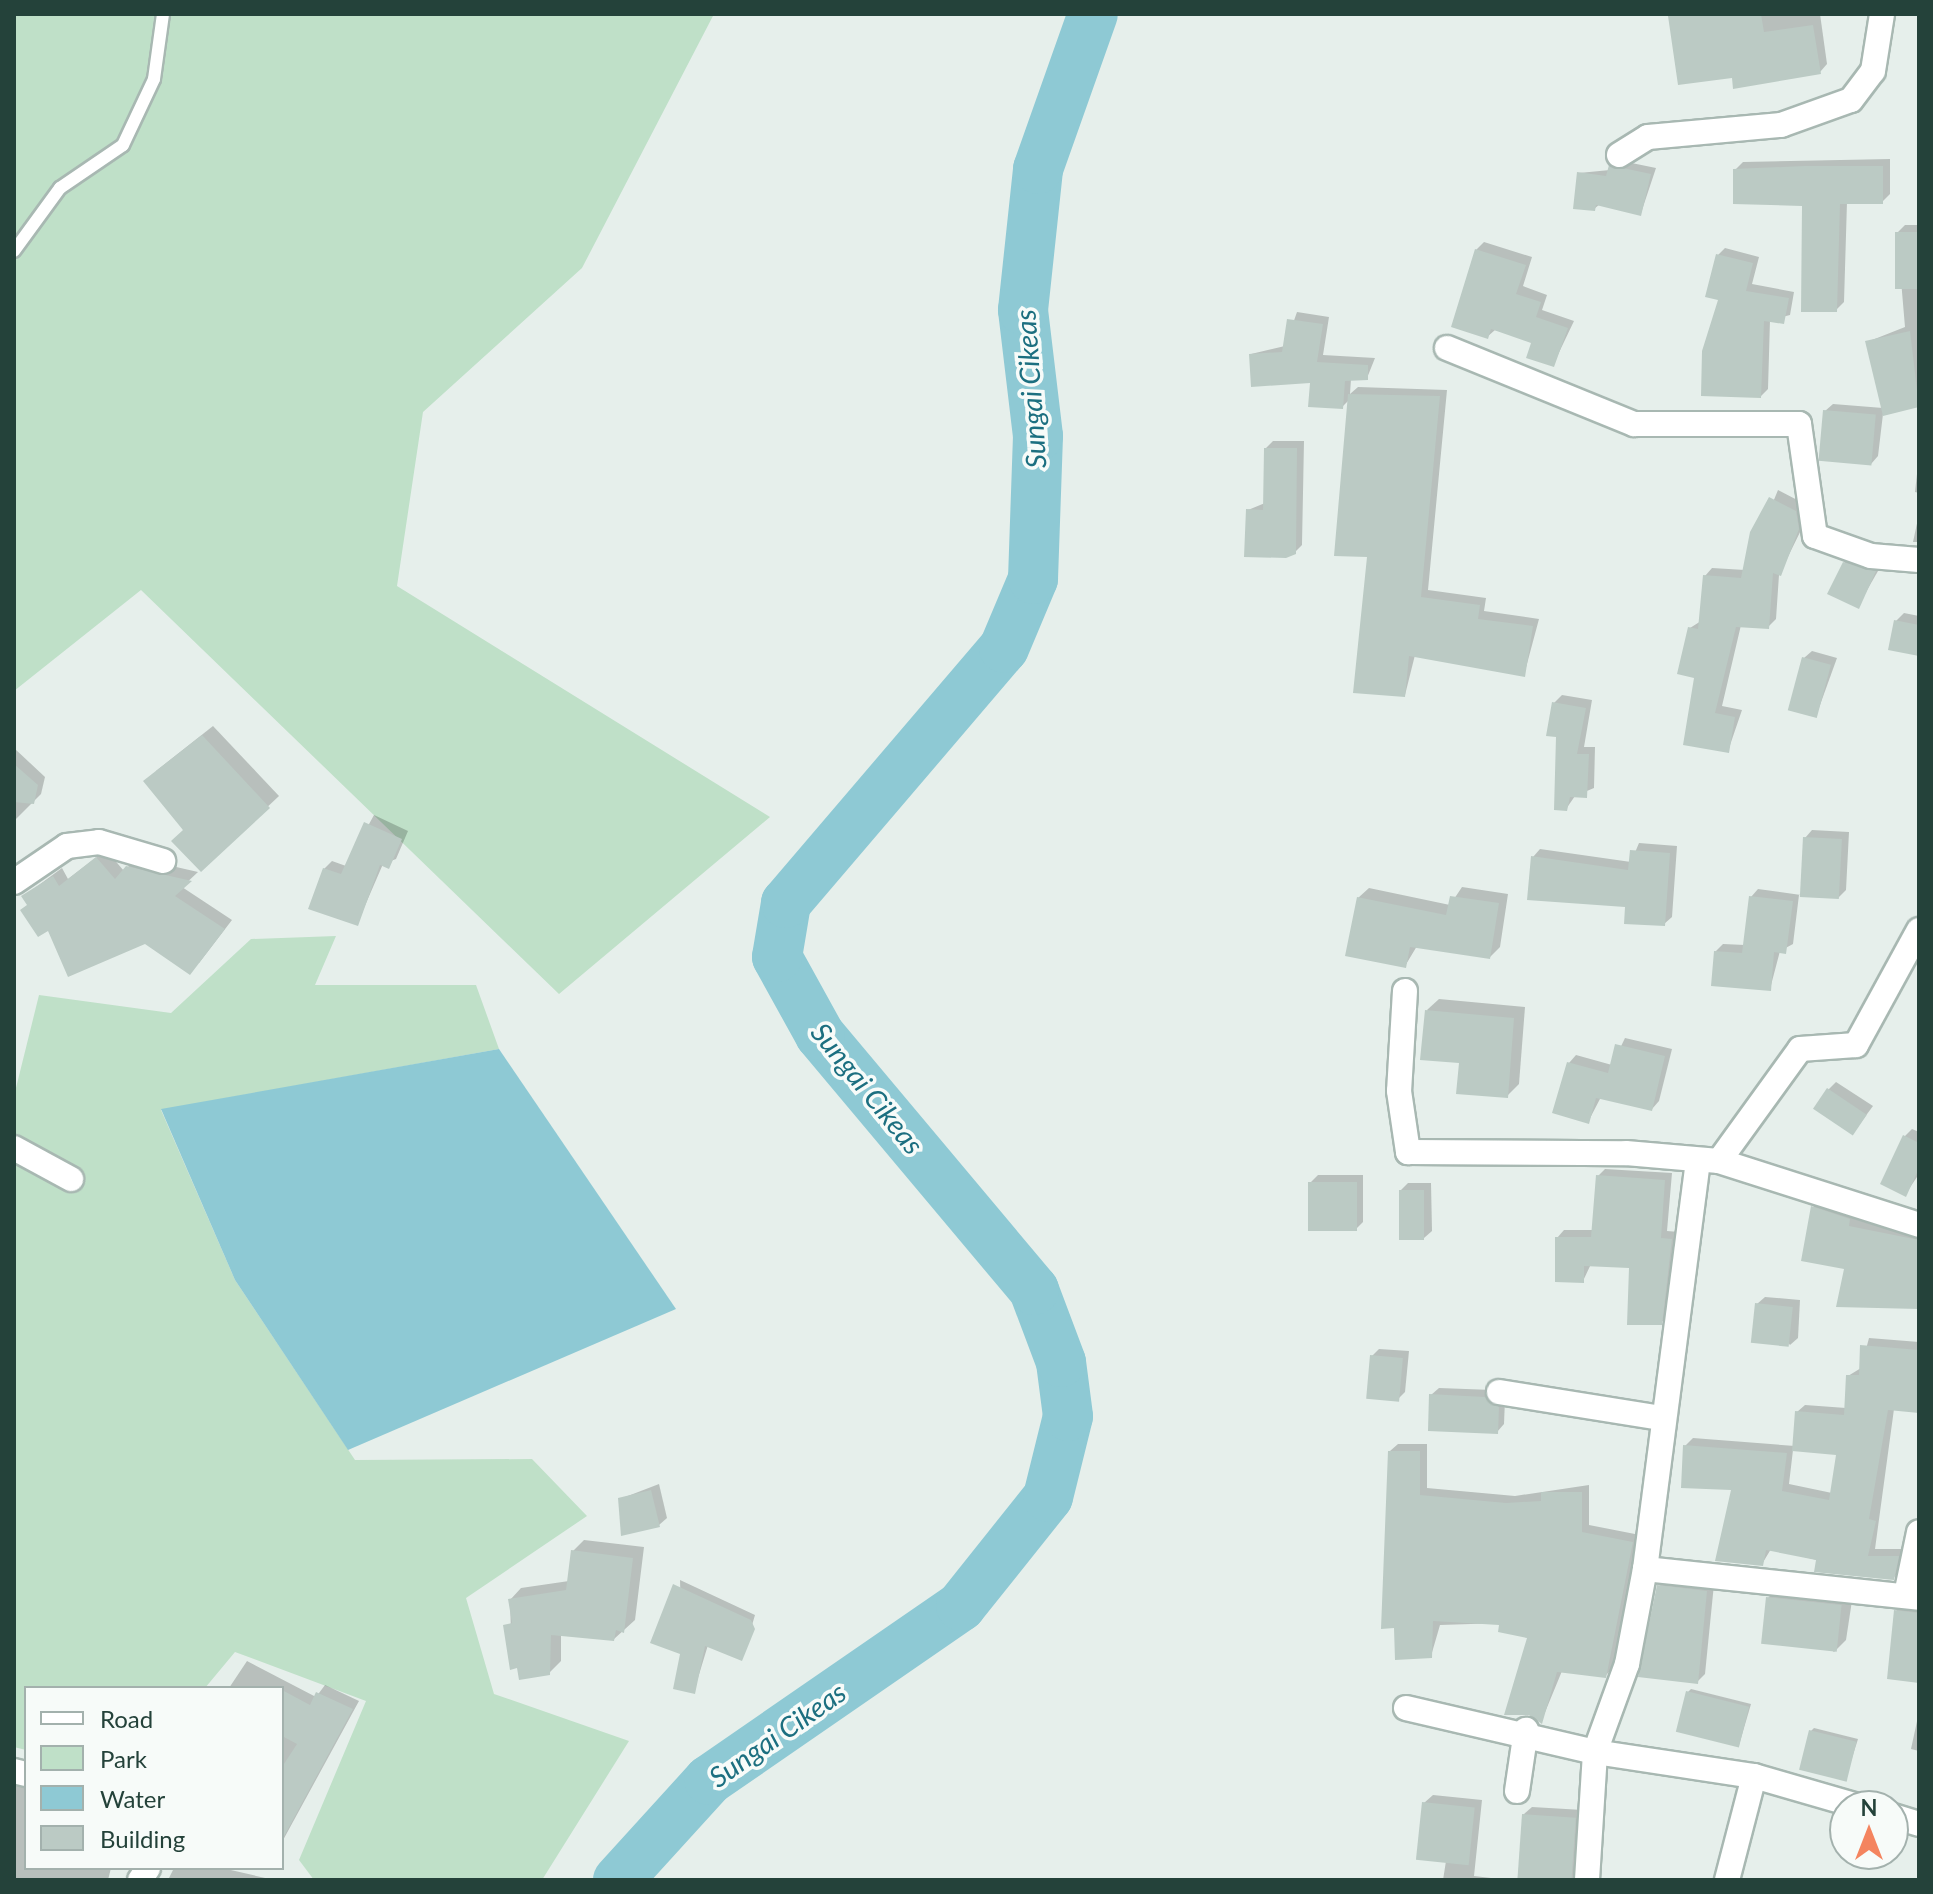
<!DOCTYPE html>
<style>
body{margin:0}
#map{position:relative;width:1933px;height:1894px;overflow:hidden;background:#e6efeb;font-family:Lato,sans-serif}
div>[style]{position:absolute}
.green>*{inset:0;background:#bfe0c8}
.water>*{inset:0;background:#8ec9d4}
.shadow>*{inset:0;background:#0003}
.river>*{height:50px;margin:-25px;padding:0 25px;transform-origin:25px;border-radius:25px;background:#8ec9d4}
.building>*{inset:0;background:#bbcac4;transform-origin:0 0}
.roads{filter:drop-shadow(2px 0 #a8b8b2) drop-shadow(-2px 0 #a8b8b2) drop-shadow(0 2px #a8b8b2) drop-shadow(0 -2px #a8b8b2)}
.lane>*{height:12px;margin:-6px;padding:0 6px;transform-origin:6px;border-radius:6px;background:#fff}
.street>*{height:24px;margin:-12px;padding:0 12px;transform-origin:12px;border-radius:12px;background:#fff}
span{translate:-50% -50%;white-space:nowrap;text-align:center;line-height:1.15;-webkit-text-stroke:7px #f7fbf9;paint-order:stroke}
.water-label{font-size:28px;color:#1c6f80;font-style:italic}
.frame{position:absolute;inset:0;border:16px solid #24423a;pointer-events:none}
.legend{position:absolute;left:24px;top:1686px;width:260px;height:184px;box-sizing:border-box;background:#f7fbf9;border:2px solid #a3b1ad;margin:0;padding:10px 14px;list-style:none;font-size:24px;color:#24423a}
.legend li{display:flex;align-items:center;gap:16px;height:40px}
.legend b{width:40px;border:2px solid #a3b1ad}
.north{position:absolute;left:1829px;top:1790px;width:80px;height:80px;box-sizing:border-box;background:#f7fbf9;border:2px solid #a3b1ad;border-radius:50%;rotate:0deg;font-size:22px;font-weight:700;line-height:32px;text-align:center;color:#24423a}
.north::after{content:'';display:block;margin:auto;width:28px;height:36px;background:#f4845f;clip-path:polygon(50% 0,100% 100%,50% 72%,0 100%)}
</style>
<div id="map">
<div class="green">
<div style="clip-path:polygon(14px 14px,714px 14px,582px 268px,423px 412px,397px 586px,770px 817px,559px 994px,141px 590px,14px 691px)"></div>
<div style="clip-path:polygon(336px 936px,315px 985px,476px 985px,499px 1049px,161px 1110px,235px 1280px,355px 1460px,532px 1459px,587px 1516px,466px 1598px,494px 1694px,629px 1741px,542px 1880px,314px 1880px,299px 1860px,366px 1701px,235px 1652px,205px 1688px,26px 1688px,26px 1750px,14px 1747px,14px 1096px,39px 995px,171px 1013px,251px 939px)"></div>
</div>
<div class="water">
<div style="clip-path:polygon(499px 1049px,676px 1309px,348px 1450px,235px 1280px,161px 1109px)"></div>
</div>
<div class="shadow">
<div style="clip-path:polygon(1673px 14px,1820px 14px,1827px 64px,1820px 72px,1734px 76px)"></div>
<div style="clip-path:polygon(1890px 159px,1890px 194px,1882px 202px,1847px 202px,1844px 302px,1836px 310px,1804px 204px,1735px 170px,1743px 162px)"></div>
<div style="clip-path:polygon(1617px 160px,1656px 168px,1641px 213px,1600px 204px,1594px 209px,1579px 173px,1610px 170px)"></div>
<div style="clip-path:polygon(1905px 225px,1919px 225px,1919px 405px,1883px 414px,1878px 456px,1871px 464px,1825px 411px,1833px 404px,1883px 408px,1867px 342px,1905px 327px,1897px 233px)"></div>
<div style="clip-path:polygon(1484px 242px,1532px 257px,1523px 286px,1547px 295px,1542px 310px,1574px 321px,1553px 365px,1534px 341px,1495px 330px,1487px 337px,1476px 250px)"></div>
<div style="clip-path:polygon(1725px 248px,1759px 257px,1752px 284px,1794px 292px,1790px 315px,1770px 320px,1768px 389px,1761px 396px,1721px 298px,1718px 255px)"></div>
<div style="clip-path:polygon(1297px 312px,1329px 317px,1323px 355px,1375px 358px,1367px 378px,1351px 379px,1350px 394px,1358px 387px,1447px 390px,1428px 590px,1486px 598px,1484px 611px,1539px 619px,1524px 675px,1415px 655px,1405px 695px,1369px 555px,1349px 400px,1342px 407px,1312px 381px,1251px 354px,1285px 346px)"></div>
<div style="clip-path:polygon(1273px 441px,1304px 441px,1302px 545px,1295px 552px,1248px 510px,1265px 503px,1266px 448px)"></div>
<div style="clip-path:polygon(1919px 456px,1919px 493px,1915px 492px)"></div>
<div style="clip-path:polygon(1778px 490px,1803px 503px,1806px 520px,1779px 575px,1776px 619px,1768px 627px,1741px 625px,1722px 706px,1742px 710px,1728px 751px,1697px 677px,1690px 628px,1701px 621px,1705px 576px,1712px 568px,1745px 570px)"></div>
<div style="clip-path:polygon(1919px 514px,1919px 542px,1913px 542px)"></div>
<div style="clip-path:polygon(1852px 555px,1882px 564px,1858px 606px,1844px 563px)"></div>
<div style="clip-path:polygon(1904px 613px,1919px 616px,1919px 654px,1896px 621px)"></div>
<div style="clip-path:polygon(1812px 651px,1837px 658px,1816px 716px,1804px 658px)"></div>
<div style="clip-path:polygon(1562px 695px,1592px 700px,1584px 747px,1595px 747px,1594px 788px,1575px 796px,1566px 809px,1554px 703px)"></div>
<div style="clip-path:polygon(213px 726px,279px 796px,201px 869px,156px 771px)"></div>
<div style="clip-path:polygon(14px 748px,45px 777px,41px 794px,14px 821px)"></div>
<div style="clip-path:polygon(374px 815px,408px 831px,396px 859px,383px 864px,357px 924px,324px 869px,332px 861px,346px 866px)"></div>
<div style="clip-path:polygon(1812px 830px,1849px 832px,1846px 890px,1838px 898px,1799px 895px,1793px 944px,1780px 951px,1770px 989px,1715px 952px,1723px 944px,1745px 945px,1751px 897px,1758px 889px,1801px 895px,1805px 838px)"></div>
<div style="clip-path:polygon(1639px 843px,1677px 846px,1672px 917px,1664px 924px,1533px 857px,1540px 849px,1631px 862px)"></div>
<div style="clip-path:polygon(106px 850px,124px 871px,137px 858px,198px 872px,182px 887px,232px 920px,199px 963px,145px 942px,48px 928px,24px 896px,62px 868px,68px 879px)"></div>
<div style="clip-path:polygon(1462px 887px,1508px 894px,1500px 947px,1490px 957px,1417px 946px,1405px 966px,1358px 898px,1369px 888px,1450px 905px)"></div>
<div style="clip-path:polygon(1439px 999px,1525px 1007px,1519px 1084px,1507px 1096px,1461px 1062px,1427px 1010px)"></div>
<div style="clip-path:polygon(1625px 1038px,1672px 1049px,1659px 1101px,1652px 1109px,1601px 1097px,1588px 1122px,1569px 1063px,1576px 1055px,1612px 1065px)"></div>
<div style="clip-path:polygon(1836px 1082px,1873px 1106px,1856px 1129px,1828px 1090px)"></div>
<div style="clip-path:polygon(1912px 1129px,1919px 1132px,1919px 1174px,1905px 1195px,1905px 1136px)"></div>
<div style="clip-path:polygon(1605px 1169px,1672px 1173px,1667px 1231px,1679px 1232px,1668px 1315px,1661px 1323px,1631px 1266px,1591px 1264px,1583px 1281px,1557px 1238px,1564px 1230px,1594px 1230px,1598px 1176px)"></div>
<div style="clip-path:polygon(1318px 1175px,1363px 1175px,1363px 1222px,1356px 1229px,1310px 1183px)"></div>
<div style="clip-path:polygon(1408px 1183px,1431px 1183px,1432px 1231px,1424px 1238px,1401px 1190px)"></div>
<div style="clip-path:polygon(1820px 1200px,1857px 1211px,1855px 1219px,1919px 1231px,1919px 1307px,1846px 1267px,1813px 1207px)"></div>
<div style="clip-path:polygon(1765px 1297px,1800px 1300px,1798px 1338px,1790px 1345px,1757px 1304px)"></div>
<div style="clip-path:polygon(evenodd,1869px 1338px,1919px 1342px,1919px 1411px,1894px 1409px,1875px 1549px,1905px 1549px,1901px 1570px,1893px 1578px,1771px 1549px,1762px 1564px,1733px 1489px,1685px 1446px,1693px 1438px,1795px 1446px,1797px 1412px,1805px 1405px,1846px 1408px,1848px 1376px,1861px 1368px,1869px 1338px,1793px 1450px,1838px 1453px,1832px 1493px,1789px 1484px,1793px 1450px)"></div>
<div style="clip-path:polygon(1379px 1349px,1409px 1351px,1405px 1392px,1398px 1399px,1372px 1356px)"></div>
<div style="clip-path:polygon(1439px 1388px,1493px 1390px,1505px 1399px,1504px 1424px,1497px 1432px,1431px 1395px)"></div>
<div style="clip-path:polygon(1398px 1444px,1427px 1444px,1427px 1488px,1515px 1496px,1589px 1485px,1589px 1525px,1640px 1535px,1613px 1668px,1605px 1676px,1562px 1671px,1541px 1722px,1530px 1636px,1502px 1623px,1440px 1625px,1431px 1656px,1390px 1451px)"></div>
<div style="clip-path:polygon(659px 1484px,667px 1518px,659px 1525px,620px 1499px)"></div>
<div style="clip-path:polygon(584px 1540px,644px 1547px,635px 1620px,614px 1639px,561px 1634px,561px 1661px,549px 1673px,512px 1667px,510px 1600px,521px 1588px,569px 1581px,573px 1551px)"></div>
<div style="clip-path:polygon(1667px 1579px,1714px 1584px,1705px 1674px,1697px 1682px,1659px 1586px)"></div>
<div style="clip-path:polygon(680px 1580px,755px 1615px,742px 1659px,708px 1645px,694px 1691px,682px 1653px)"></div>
<div style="clip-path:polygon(1780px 1586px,1853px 1594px,1846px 1640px,1834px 1652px,1768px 1598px)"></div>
<div style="clip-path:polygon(1903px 1604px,1919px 1604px,1919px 1681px,1896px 1611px)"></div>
<div style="clip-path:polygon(247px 1661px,316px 1697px,325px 1685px,359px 1701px,282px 1842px,282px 1688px,229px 1688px)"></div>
<div style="clip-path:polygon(1691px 1689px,1751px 1704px,1739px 1745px,1688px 1692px)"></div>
<div style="clip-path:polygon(1919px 1712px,1919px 1751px,1911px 1749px)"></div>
<div style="clip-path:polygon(1814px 1728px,1858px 1739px,1845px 1780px,1811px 1731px)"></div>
<div style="clip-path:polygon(14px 1782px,26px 1786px,26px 1868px,111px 1868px,108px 1880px,14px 1880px)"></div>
<div style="clip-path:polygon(1433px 1795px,1482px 1800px,1474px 1876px,1508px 1880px,1443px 1880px,1446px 1861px,1424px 1803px)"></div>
<div style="clip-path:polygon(1532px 1807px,1583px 1810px,1580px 1880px,1519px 1880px,1523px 1815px)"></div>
<div style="clip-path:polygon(174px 1868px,222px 1868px,274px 1880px,168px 1880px)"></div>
</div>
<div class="river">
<div style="left:618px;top:1880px;width:135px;rotate:-47.7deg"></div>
<div style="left:709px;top:1780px;width:306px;rotate:-34.6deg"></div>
<div style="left:961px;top:1606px;width:139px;rotate:-51.4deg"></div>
<div style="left:1048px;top:1497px;width:83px;rotate:-76.1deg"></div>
<div style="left:1068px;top:1416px;width:54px;rotate:-97.4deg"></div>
<div style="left:1061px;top:1362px;width:77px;rotate:-110.6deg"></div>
<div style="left:1034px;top:1290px;width:333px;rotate:-130deg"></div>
<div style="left:820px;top:1035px;width:89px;rotate:-118.9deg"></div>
<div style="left:777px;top:957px;width:55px;rotate:-80.5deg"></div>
<div style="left:786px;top:903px;width:335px;rotate:-49.5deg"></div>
<div style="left:1004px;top:648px;width:75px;rotate:-67.2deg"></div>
<div style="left:1033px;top:579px;width:143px;rotate:-88deg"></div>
<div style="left:1038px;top:436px;width:127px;rotate:-96.8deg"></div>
<div style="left:1023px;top:310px;width:142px;rotate:-83.9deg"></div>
<div style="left:1038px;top:169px;width:164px;rotate:-70.5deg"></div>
</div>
<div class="building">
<div style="clip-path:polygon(1761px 14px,1764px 32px,1813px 25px,1821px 74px,1733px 89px,1732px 78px,1678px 85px,1668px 16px)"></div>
<div style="clip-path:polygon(1609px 165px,1651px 174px,1641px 216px,1596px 205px,1595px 211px,1573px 209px,1577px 172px,1606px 176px)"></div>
<div style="clip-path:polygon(1805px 166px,1883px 166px,1883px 204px,1840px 204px,1837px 312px,1801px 312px,1802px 206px,1733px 204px,1733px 169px)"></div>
<div style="left:1895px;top:232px;width:24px;height:57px"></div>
<div style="clip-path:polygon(1475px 249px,1526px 265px,1516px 294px,1541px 302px,1536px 317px,1568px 328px,1554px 367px,1526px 358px,1531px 343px,1491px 329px,1488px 339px,1451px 327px)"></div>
<div style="clip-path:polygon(1716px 254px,1753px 263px,1746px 291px,1789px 298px,1784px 324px,1764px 321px,1761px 398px,1701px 396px,1702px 351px,1718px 300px,1705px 297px)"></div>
<div style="clip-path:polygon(1287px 319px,1323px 324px,1317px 362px,1368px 365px,1368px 380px,1345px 381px,1343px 409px,1308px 407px,1310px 383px,1251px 387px,1249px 354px,1282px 352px)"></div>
<div style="clip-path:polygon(1910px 331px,1919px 407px,1883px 416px,1865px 341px)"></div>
<div style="clip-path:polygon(1348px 394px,1440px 396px,1421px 597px,1480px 605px,1478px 619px,1533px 626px,1525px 677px,1409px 656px,1405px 697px,1353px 693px,1367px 557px,1334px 556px)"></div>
<div style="left:1823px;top:410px;width:53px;height:51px;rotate:5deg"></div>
<div style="clip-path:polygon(1264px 448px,1297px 448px,1296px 554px,1286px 558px,1244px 557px,1246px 509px,1263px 510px)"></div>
<div style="clip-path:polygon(1769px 497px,1796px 511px,1799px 529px,1781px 576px,1773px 573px,1769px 629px,1736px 627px,1715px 713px,1735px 717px,1729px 753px,1683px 745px,1694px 678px,1677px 674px,1688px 627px,1698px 629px,1703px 575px,1741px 578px,1750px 532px)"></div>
<div style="clip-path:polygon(1843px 562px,1876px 571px,1859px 609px,1827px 594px)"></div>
<div style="clip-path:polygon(1894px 620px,1919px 625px,1919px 656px,1888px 650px)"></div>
<div style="left:1802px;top:657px;width:30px;height:55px;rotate:15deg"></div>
<div style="clip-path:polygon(1552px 702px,1586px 708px,1577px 754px,1589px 754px,1587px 798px,1570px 797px,1567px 811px,1554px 810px,1556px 737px,1546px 736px)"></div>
<div style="clip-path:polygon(202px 735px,270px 808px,201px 872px,171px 841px,183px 830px,143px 781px)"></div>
<div style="clip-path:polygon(14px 764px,38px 785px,34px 804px,14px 802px)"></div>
<div style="clip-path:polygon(364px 822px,402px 839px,389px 869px,380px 865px,358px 926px,308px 909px,323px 868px,341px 874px)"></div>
<div style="left:1803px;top:837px;width:39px;height:60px;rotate:3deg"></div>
<div style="clip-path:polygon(1630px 850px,1670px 853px,1665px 926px,1624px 924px,1625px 907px,1527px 900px,1531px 856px,1628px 870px)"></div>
<div style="clip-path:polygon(96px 857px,115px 879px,126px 866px,192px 881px,175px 896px,225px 929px,190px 975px,145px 944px,68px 977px,48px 931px,38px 937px,20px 910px,27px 905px,21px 896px,53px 876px,59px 886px)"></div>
<div style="clip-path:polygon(1450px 896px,1499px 903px,1490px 959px,1410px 947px,1406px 968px,1345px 956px,1357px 897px,1446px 915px)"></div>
<div style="clip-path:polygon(1749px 896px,1793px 901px,1786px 954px,1774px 952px,1771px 991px,1711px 986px,1714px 951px,1742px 953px)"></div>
<div style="clip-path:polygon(1425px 1010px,1514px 1018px,1508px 1098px,1456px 1094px,1459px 1063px,1420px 1060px)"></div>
<div style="clip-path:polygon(1615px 1044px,1665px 1056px,1652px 1111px,1596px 1098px,1589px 1124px,1552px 1113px,1567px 1062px,1608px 1073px)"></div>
<div style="left:1827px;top:1088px;width:48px;height:25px;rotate:34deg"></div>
<div style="clip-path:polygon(1903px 1135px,1919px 1143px,1919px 1168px,1906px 1197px,1880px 1184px)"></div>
<div style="clip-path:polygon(1596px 1175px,1665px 1180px,1661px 1238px,1672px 1239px,1662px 1325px,1627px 1325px,1629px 1268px,1584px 1266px,1584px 1283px,1555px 1282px,1555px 1237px,1591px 1237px)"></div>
<div style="left:1308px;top:1182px;width:49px;height:49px"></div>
<div style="left:1399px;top:1190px;width:25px;height:50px"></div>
<div style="clip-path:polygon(1811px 1206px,1850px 1219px,1849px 1226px,1919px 1240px,1919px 1309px,1836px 1307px,1844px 1269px,1801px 1261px)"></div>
<div style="left:1755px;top:1303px;width:38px;height:40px;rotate:6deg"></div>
<div style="clip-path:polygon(1860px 1345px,1919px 1350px,1919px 1413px,1888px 1410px,1869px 1519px,1876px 1521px,1868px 1556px,1899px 1556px,1894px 1580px,1814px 1572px,1816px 1560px,1766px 1550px,1763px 1566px,1715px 1561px,1731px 1490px,1681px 1488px,1683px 1445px,1787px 1453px,1782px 1491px,1829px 1500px,1836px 1455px,1792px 1451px,1795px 1411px,1844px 1415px,1846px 1375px,1859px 1375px)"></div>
<div style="left:1370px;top:1355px;width:33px;height:44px;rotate:5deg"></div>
<div style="clip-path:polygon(1429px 1394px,1485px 1397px,1499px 1407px,1498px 1434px,1428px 1431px)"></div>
<div style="clip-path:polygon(1388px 1451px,1420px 1451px,1420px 1495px,1506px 1503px,1541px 1501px,1541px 1492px,1582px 1492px,1582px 1532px,1633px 1542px,1606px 1678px,1557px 1672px,1542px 1724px,1529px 1715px,1504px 1715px,1527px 1638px,1498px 1632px,1499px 1625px,1433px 1621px,1432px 1658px,1395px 1660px,1394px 1628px,1381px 1629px)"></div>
<div style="clip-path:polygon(651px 1490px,660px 1527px,621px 1536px,618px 1498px)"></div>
<div style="clip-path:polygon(571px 1550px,633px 1558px,624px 1633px,616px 1630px,614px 1641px,551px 1635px,550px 1675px,519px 1680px,517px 1668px,510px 1670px,503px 1625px,512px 1623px,508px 1599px,566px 1590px)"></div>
<div style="clip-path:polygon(673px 1584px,751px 1620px,755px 1629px,742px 1661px,705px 1646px,695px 1694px,673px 1689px,680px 1654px,650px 1643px)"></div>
<div style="clip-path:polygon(1657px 1585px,1707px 1591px,1698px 1684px,1638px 1677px)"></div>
<div style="left:1766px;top:1597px;width:76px;height:47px;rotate:6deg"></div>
<div style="clip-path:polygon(1894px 1610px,1919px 1613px,1919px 1683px,1887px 1679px)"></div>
<div style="clip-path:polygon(282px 1690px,310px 1705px,316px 1692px,353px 1709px,282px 1840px,282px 1767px,297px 1744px,282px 1736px)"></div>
<div style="left:1686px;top:1691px;width:65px;height:42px;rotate:14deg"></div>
<div style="left:1809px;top:1730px;width:49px;height:41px;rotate:14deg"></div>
<div style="left:1422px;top:1802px;width:53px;height:58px;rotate:6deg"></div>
<div style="left:1522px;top:1814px;width:54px;height:66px;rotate:4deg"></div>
</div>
<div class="roads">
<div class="lane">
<div style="left:14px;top:251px;width:78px;rotate:-53.9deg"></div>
<div style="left:60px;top:188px;width:76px;rotate:-34.3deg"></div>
<div style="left:123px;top:145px;width:73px;rotate:-64.8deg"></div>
<div style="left:154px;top:79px;width:66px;rotate:-82.1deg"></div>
</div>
<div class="street">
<div style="left:1619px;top:155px;width:34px;rotate:-32deg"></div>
<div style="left:1648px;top:137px;width:134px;rotate:-5.2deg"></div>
<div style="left:1781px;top:125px;width:74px;rotate:-19.7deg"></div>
<div style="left:1851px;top:100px;width:36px;rotate:-53deg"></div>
<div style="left:1873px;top:71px;width:58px;rotate:-81deg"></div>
<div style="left:1447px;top:348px;width:202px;rotate:22.1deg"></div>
<div style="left:1634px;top:424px;width:165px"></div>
<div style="left:1799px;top:424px;width:113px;rotate:81.9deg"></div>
<div style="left:1815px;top:536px;width:59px;rotate:19.7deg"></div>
<div style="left:1871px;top:556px;width:48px;rotate:4.8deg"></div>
<div style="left:14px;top:882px;width:64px;rotate:-34.2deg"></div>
<div style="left:67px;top:846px;width:32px;rotate:-7deg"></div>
<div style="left:99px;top:842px;width:67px;rotate:16.5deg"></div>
<div style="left:1405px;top:991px;width:100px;rotate:93.4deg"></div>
<div style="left:1399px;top:1091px;width:62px;rotate:81.6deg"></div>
<div style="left:1408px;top:1152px;width:218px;rotate:0.3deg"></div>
<div style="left:1626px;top:1153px;width:93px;rotate:4.9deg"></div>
<div style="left:1719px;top:1161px;width:138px;rotate:-54.1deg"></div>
<div style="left:1800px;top:1049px;width:56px;rotate:-4.1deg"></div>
<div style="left:1856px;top:1045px;width:131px;rotate:-61.3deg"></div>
<div style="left:14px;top:1148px;width:65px;rotate:28.5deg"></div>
<div style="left:1719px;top:1161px;width:210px;rotate:17.7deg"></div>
<div style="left:1499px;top:1392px;width:164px;rotate:9.1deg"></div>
<div style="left:1645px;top:1569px;width:276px;rotate:6deg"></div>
<div style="left:1906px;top:1595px;width:64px;rotate:-78.3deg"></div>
<div style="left:1406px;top:1708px;width:194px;rotate:13.1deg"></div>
<div style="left:1595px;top:1752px;width:161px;rotate:8.6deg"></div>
<div style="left:1754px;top:1776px;width:108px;rotate:16.1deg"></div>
<div style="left:14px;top:1771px;width:12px;rotate:14deg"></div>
<div style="left:1517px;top:1791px;width:62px;rotate:-81.6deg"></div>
<div style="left:1893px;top:1816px;width:27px;rotate:17deg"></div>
<div style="left:140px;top:1880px;width:14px;rotate:-56deg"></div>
<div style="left:1587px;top:1880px;width:128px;rotate:-86.4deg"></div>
<div style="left:1595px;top:1752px;width:94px;rotate:-70deg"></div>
<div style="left:1627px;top:1664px;width:97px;rotate:-79.3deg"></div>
<div style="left:1645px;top:1569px;width:411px;rotate:-82.6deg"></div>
<div style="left:1727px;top:1880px;width:107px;rotate:-75.4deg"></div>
</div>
</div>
<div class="water-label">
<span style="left:1030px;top:389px;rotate:-94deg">Sungai Cikeas</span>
<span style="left:868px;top:1088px;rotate:51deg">Sungai Cikeas</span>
<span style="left:777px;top:1734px;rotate:-35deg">Sungai Cikeas</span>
</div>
<div class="frame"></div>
<ul class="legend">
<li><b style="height:10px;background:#fff"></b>Road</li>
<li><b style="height:22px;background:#bfe0c8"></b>Park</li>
<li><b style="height:22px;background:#8ec9d4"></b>Water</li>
<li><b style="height:22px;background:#bbcac4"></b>Building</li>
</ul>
<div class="north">N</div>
</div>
